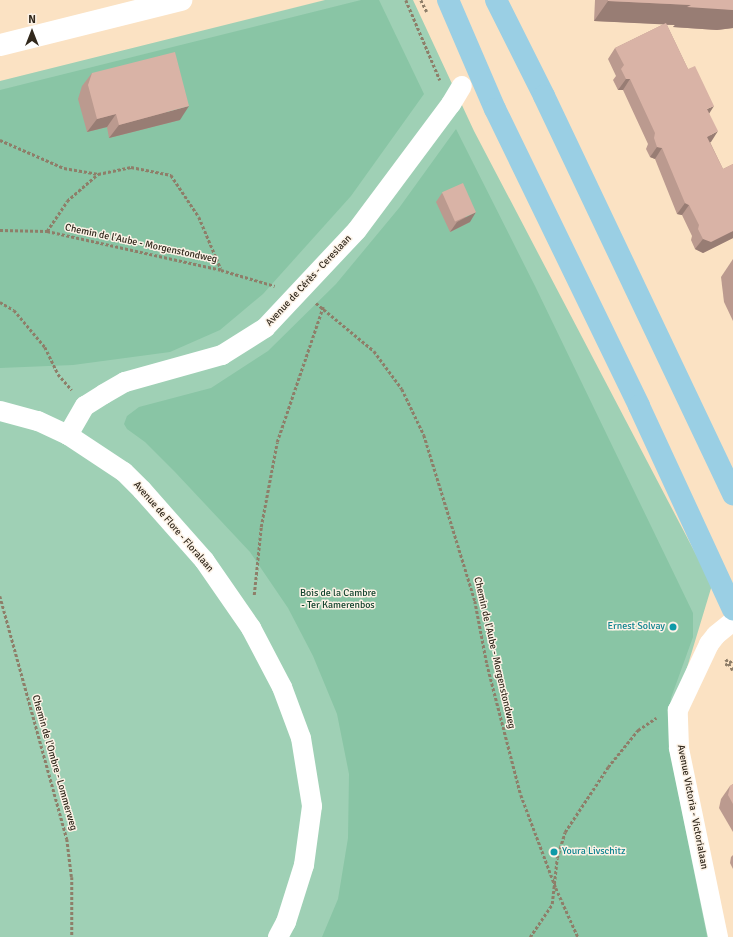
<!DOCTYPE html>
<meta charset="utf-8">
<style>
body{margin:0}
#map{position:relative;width:733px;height:937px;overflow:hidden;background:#fbe2c3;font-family:Signika,sans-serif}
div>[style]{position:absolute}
.green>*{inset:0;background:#9fd0b5}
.forest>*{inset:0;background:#89c5a5}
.path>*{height:2.5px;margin-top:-1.25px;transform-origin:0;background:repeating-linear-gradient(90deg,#8e7e69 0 3px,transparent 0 5px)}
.street>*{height:20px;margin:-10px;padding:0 10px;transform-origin:10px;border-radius:10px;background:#fff}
.secondary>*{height:22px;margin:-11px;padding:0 11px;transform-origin:11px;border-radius:11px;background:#fff}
.primary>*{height:22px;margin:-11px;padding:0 11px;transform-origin:11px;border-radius:11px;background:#9acfe4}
.wall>*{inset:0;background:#bb9a8f}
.shaded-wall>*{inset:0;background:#987d74}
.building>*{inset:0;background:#d9b3a6;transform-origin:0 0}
.dots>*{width:11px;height:11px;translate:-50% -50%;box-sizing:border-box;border:2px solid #fcf2e6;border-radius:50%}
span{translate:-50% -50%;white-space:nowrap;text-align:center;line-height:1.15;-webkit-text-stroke:3px #fcf2e6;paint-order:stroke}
.street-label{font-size:10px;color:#32291d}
.park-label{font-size:10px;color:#13432d}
.culture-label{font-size:10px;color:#0d838f}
.right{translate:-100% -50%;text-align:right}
.left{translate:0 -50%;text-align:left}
.north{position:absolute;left:12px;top:12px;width:40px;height:40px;-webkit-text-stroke:3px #fcf2e6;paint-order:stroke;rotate:0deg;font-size:11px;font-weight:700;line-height:16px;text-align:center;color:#32291d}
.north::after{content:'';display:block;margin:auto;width:14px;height:18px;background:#32291d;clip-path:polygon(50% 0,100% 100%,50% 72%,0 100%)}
</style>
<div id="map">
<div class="green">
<div style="clip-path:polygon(325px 0,413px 0,474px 131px,712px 585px,680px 691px,711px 937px,0 937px,0 81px)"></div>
</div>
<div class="forest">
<div style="clip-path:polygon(361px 0,379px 0,424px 94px,351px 196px,263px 294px,220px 330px,170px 352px,73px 365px,0 368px,0 90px)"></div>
<div style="clip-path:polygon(456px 129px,535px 286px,693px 613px,693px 637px,671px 698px,668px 717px,669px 747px,707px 937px,322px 937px,338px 899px,348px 838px,349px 774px,337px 714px,313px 656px,288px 608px,250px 552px,175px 472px,145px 442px,127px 429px,124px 424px,127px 416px,139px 407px,211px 388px,268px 351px,336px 284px,399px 208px)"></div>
</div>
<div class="path">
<div style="left:406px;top:0;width:87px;rotate:67deg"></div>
<div style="left:421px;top:0;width:13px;rotate:63deg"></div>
<div style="left:0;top:140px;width:70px;rotate:23.6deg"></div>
<div style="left:64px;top:168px;width:35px;rotate:10deg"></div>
<div style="left:0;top:230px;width:47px;rotate:1.2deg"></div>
<div style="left:47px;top:231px;width:178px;rotate:12.6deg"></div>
<div style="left:221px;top:270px;width:56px;rotate:16.5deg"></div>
<div style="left:47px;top:231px;width:36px;rotate:-56deg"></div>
<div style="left:67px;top:201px;width:41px;rotate:-41.1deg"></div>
<div style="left:98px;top:174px;width:34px;rotate:-12deg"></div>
<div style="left:131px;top:167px;width:41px;rotate:11.3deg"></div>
<div style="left:171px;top:175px;width:50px;rotate:56.3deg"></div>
<div style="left:199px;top:217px;width:56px;rotate:67.1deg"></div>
<div style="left:0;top:302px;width:16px;rotate:30deg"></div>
<div style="left:14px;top:310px;width:48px;rotate:50deg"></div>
<div style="left:45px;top:347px;width:30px;rotate:64deg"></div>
<div style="left:58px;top:374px;width:21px;rotate:49deg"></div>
<div style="left:316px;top:303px;width:75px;rotate:39.6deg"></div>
<div style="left:374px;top:351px;width:47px;rotate:53.6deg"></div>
<div style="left:402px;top:389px;width:51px;rotate:64.4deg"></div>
<div style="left:424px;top:435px;width:174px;rotate:72.9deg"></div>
<div style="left:475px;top:601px;width:64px;rotate:79.2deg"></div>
<div style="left:487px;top:664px;width:135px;rotate:75.5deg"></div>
<div style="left:521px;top:795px;width:99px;rotate:69.4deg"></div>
<div style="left:556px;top:888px;width:54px;rotate:65.8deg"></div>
<div style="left:254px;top:595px;width:68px;rotate:-84.1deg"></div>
<div style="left:261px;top:527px;width:86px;rotate:-79.3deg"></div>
<div style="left:277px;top:442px;width:143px;rotate:-71.2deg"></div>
<div style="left:0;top:596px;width:252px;rotate:74.6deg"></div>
<div style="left:67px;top:839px;width:38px;rotate:83deg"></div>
<div style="left:72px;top:877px;width:60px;rotate:90deg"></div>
<div style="left:726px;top:659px;width:13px;rotate:58deg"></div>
<div style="left:725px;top:665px;width:9px;rotate:-32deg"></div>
<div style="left:530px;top:937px;width:40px;rotate:-56deg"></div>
<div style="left:552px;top:904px;width:46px;rotate:-83.8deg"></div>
<div style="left:557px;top:858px;width:27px;rotate:-73deg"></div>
<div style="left:565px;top:832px;width:78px;rotate:-56.5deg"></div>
<div style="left:608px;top:767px;width:48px;rotate:-51deg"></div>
<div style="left:638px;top:730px;width:22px;rotate:-34deg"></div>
</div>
<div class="street">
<div style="left:0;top:411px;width:39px;rotate:15deg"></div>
<div style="left:38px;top:421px;width:33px;rotate:25deg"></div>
<div style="left:68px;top:435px;width:67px;rotate:33.5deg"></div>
<div style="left:124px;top:472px;width:25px;rotate:45deg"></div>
<div style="left:142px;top:490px;width:94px;rotate:48.5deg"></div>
<div style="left:204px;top:560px;width:83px;rotate:55.3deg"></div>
<div style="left:251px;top:628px;width:67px;rotate:62.3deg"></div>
<div style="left:282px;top:687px;width:54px;rotate:69.6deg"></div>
<div style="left:301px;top:738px;width:69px;rotate:80.8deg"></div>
<div style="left:312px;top:806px;width:60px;rotate:97.7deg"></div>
<div style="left:304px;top:865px;width:60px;rotate:107.5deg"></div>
<div style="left:286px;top:922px;width:17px;rotate:118deg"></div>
<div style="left:68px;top:435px;width:34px;rotate:-60deg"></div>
<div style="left:85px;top:406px;width:22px;rotate:-32deg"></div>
<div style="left:104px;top:394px;width:24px;rotate:-30deg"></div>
<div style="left:125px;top:382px;width:101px;rotate:-15.6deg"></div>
<div style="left:222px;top:355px;width:51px;rotate:-32.1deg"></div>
<div style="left:265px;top:328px;width:134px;rotate:-46.8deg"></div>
<div style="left:357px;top:230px;width:157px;rotate:-53.3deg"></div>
<div style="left:451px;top:104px;width:21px;rotate:-59deg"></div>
<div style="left:718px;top:937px;width:193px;rotate:-101.7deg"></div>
<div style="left:679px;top:748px;width:38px;rotate:-92deg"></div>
<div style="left:678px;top:710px;width:73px;rotate:-64.8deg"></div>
<div style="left:709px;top:644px;width:11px;rotate:-52deg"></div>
<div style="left:716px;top:635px;width:22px;rotate:-39deg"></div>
</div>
<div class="secondary">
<div style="left:0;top:45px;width:187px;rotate:-14deg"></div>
</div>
<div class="primary">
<div style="left:448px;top:0;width:119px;rotate:66.7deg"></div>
<div style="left:495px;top:109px;width:330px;rotate:64.1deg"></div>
<div style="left:639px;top:406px;width:224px;rotate:65.2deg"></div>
<div style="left:496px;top:0;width:107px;rotate:63.4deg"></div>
<div style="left:544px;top:96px;width:441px;rotate:64.6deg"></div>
</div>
<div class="wall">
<div style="clip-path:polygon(595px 0,733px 0,733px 28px,717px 30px,673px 27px,675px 25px,667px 25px,709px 113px,711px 142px,710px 142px,723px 169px,733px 164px,733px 238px,703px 253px,695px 249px,691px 240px,692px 236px,682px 215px,677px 214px,655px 159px,650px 157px,646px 149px,648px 144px,623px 90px,618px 90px,613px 80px,616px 76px,608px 59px,615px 48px,664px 24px,594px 21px)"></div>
<div style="clip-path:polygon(92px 73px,180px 120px,109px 138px,107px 127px,87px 132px,78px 99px,82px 86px)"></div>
<div style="clip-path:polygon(442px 193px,470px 222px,450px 232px,436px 202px)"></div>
<div style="clip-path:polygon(733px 259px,733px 321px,724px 302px,721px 277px)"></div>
<div style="clip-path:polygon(733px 784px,733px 832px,719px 808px,721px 799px,730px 786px)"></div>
<div style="clip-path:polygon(733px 855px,733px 869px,730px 863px,731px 857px)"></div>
</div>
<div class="shaded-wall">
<div style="clip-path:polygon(608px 1px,691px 5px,733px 10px,733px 28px,717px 30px,673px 27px,675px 25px,594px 21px)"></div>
<div style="clip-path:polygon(626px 79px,630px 79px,623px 90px,618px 90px)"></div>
<div style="clip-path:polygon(189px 106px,180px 120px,109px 138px,119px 125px)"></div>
<div style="clip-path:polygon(714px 106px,707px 117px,707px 109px)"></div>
<div style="clip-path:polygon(116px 114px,107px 127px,87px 132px,97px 119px)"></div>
<div style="clip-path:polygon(718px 131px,711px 142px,699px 148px,707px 137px)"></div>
<div style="clip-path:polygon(657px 147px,662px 148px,655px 159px,650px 157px)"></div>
<div style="clip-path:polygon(685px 203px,689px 205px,682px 215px,677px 214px)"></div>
<div style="clip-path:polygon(476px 212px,470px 222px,450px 232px,457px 222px)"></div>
<div style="clip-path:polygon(733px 231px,733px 238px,703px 253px,695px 249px,703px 239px)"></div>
</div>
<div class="building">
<div style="clip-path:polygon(608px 0,733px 0,733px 10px,687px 7px,691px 5px,608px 1px)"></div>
<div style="clip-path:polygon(666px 23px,688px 69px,695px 66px,714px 106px,707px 109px,718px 131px,707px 137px,723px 169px,733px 164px,733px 231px,711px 242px,703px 239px,698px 229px,699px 225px,689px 205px,685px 203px,662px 148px,657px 147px,654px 138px,655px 133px,630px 79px,626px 79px,621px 69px,624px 65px,615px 48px)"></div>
<div style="clip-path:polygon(175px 52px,189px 106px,119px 125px,116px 114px,97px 119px,88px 85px,92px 73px)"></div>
<div style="left:463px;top:183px;width:32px;height:23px;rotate:66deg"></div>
<div style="clip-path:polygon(733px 784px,733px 804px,728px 795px,730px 786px)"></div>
</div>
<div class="dots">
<div style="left:673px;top:627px;background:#0f9aa8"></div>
<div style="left:554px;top:852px;background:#0f9aa8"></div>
</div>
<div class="street-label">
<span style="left:141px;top:244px;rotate:12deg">Chemin de l'Aube - Morgenstondweg</span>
<span style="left:309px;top:281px;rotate:-47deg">Avenue de Cérès - Cereslaan</span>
<span style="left:173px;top:527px;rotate:49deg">Avenue de Flore - Floralaan</span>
<span style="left:494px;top:653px;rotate:77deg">Chemin de l'Aube - Morgenstondweg</span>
<span style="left:54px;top:763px;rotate:74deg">Chemin de l'Ombre - Lommerweg</span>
<span style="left:692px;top:807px;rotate:79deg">Avenue Victoria - Victorialaan</span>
</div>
<div class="park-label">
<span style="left:338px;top:599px">Bois de la Cambre<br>- Ter Kamerenbos</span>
</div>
<div class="culture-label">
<span class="right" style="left:665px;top:627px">Ernest Solvay</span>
<span class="left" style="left:562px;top:852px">Youra Livschitz</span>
</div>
<div class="north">N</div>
</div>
